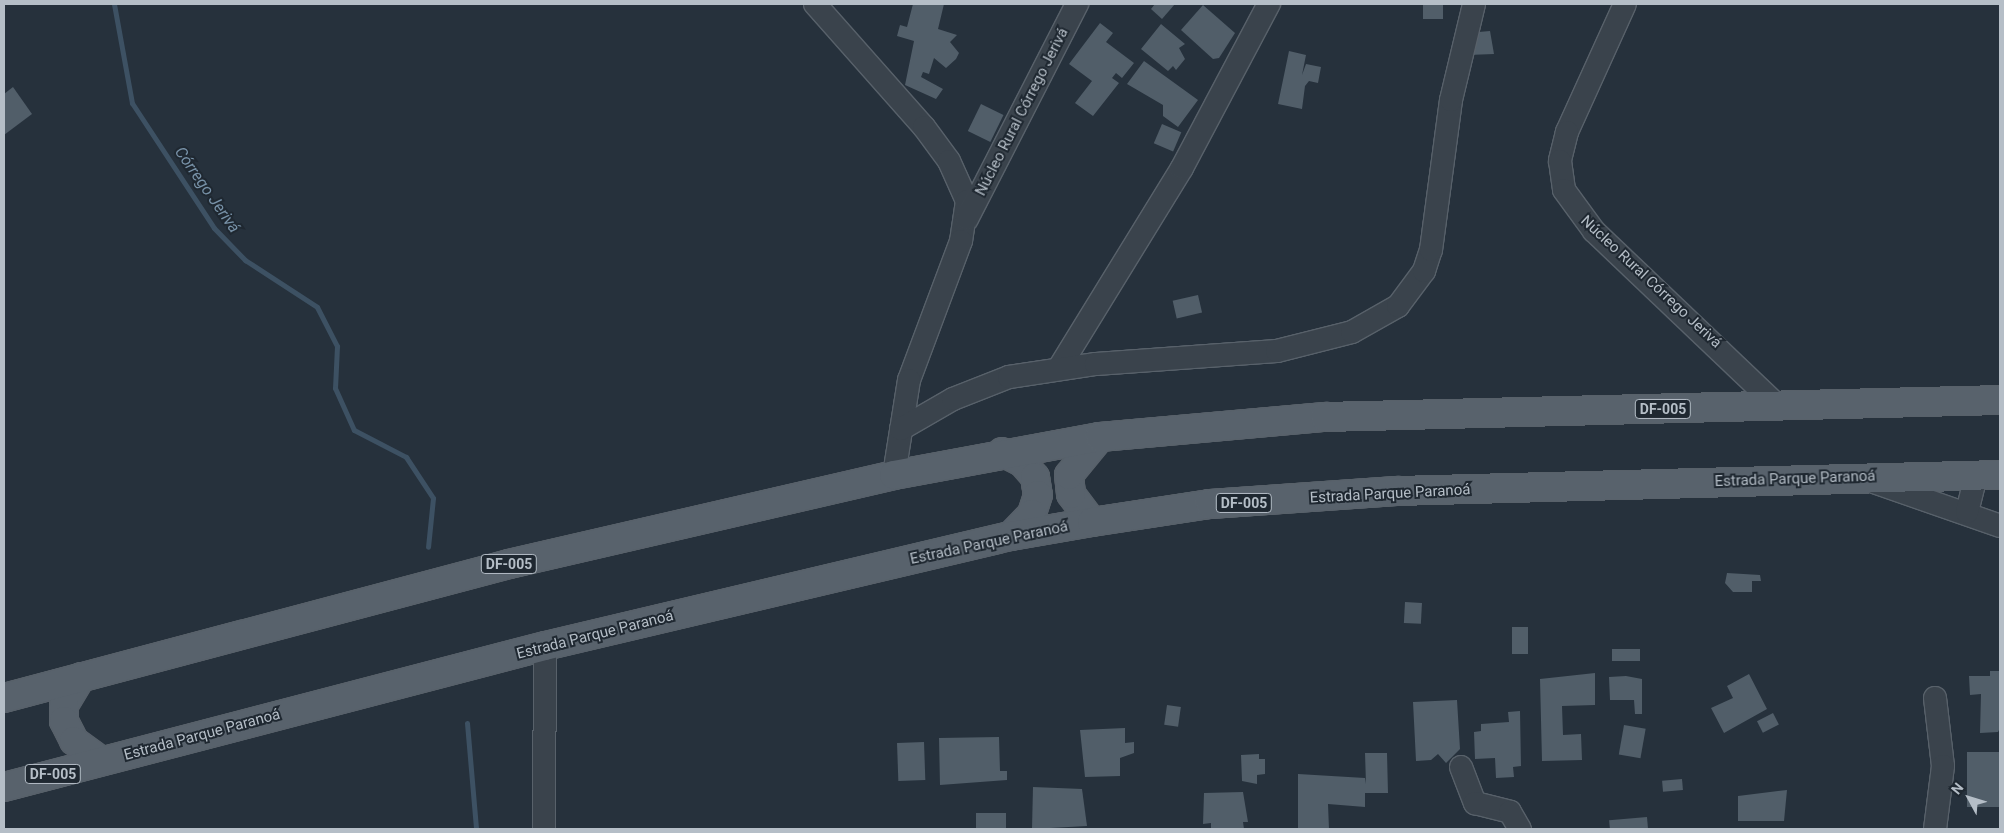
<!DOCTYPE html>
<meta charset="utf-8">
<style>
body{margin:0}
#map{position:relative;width:2004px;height:833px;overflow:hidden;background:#26313c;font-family:Roboto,sans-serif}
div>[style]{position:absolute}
.stream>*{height:5px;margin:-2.5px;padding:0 2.5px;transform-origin:2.5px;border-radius:2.5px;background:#3d5163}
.building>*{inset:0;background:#515e69;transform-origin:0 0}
.roads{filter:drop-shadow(1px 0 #58616a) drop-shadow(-1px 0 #58616a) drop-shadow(0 1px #58616a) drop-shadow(0 -1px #58616a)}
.minor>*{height:22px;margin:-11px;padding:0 11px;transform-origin:11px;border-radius:11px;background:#3a434c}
.major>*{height:28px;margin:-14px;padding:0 14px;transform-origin:14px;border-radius:14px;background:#58626c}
span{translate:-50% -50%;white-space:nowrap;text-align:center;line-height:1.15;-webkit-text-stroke:4px #1f2831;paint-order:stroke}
.shield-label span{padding:1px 4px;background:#1f2831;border:1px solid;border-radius:4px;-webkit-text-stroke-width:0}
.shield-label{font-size:14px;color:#b5bec7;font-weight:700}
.street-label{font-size:15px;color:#b5bec7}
.water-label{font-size:16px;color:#7892a8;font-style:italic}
.frame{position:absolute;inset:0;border:5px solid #b5bec7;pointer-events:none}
.north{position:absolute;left:1944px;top:773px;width:50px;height:50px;-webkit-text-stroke:4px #1f2831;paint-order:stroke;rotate:309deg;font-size:14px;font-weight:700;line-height:20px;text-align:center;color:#b5bec7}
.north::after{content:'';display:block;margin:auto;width:18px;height:22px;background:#b5bec7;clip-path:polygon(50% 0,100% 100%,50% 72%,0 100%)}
</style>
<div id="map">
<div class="stream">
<div style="left:114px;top:4px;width:101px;rotate:79.7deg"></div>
<div style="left:132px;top:103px;width:149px;rotate:56.7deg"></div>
<div style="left:214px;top:228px;width:45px;rotate:45.9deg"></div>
<div style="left:245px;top:260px;width:86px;rotate:33.1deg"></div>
<div style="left:317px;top:307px;width:44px;rotate:62.9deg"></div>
<div style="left:337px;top:346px;width:42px;rotate:92.7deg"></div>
<div style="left:335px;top:388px;width:46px;rotate:65.7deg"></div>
<div style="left:354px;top:430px;width:59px;rotate:27.4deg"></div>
<div style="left:406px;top:457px;width:49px;rotate:56.6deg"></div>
<div style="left:433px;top:498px;width:49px;rotate:95.8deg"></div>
<div style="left:467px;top:723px;width:106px;rotate:85.1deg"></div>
</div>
<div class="building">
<div style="clip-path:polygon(913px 4px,944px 4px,938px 29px,957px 35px,950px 42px,959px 53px,956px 59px,946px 68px,934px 58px,929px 74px,923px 72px,921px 77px,943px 89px,936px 99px,905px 85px,914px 41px,897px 36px,900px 25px,907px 27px)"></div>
<div style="clip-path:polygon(1155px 4px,1175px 4px,1162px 19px,1151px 9px)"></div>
<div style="left:1423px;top:4px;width:20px;height:15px"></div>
<div style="clip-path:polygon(1203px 5px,1235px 33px,1219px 58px,1213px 59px,1181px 30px)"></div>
<div style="clip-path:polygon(1100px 23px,1113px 33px,1106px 42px,1134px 63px,1122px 78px,1116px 73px,1112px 78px,1119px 83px,1093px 116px,1075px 103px,1092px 81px,1069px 64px)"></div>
<div style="clip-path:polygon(1161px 24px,1185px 44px,1179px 48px,1185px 59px,1176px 70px,1173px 66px,1168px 71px,1141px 49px)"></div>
<div style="clip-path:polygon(1490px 31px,1494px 54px,1468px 55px,1467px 33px)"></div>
<div style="clip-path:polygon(1289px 51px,1306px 55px,1302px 75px,1306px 64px,1321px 67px,1318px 83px,1309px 81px,1305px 86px,1302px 109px,1278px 104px)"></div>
<div style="clip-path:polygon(1144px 61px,1198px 100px,1178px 127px,1163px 116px,1163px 105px,1127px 84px)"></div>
<div style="clip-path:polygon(13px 87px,32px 114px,4px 135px,4px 94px)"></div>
<div style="left:981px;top:104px;width:25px;height:30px;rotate:26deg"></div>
<div style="left:1162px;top:124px;width:21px;height:21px;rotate:23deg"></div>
<div style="left:1198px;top:295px;width:18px;height:26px;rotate:77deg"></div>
<div style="clip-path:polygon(1727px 573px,1760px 575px,1761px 581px,1752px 581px,1752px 592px,1733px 592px,1725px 583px)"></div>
<div style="left:1405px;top:602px;width:17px;height:21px;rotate:3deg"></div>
<div style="left:1512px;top:627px;width:16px;height:27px"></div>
<div style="left:1640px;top:649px;width:12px;height:28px;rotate:90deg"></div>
<div style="clip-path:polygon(1990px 671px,2000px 671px,2000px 728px,1998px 732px,1980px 733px,1981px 694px,1970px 695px,1969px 676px,1990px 676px)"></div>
<div style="clip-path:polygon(1595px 673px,1595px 705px,1562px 706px,1563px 735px,1581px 734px,1582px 760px,1542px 761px,1540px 679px)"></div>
<div style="clip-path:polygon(1749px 674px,1767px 709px,1724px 733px,1711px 708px,1733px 698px,1727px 686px)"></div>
<div style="clip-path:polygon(1626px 676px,1642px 679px,1642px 714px,1635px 714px,1634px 700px,1610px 700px,1609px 677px)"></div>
<div style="clip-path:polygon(1457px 700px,1460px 749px,1446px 763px,1438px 754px,1431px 760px,1416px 761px,1413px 702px)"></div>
<div style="left:1167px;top:705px;width:14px;height:20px;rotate:8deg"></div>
<div style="clip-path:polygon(1520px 711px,1521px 766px,1513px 767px,1514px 777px,1496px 778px,1495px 758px,1475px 759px,1474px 732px,1481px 731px,1481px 724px,1509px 722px,1508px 712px)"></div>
<div style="left:1773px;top:713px;width:13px;height:18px;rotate:63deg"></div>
<div style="left:1624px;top:725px;width:22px;height:30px;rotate:10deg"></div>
<div style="clip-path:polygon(1125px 728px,1125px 743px,1134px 742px,1134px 753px,1120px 758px,1120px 776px,1085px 777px,1080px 730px)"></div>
<div style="clip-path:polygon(999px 737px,1000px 771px,1007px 771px,1007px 780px,940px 785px,939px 738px)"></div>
<div style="left:924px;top:742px;width:38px;height:27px;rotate:88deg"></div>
<div style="left:2000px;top:752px;width:55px;height:33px;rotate:90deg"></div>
<div style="clip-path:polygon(1365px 753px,1387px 753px,1388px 793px,1365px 793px,1365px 807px,1328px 804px,1329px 829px,1298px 829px,1298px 774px,1365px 778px,1366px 784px)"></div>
<div style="clip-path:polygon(1259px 754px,1259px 759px,1265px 759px,1265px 774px,1257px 775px,1257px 784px,1242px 781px,1241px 755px)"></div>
<div style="left:1682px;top:779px;width:11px;height:20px;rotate:85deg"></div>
<div style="clip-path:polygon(1033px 787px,1082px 789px,1087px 826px,1032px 829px)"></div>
<div style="clip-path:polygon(1787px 790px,1784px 821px,1738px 821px,1738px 796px)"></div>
<div style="clip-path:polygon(1243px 792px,1248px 822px,1243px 822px,1244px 829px,1211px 829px,1211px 823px,1203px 824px,1204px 793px)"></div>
<div style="left:976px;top:813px;width:30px;height:16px"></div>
<div style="left:1647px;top:817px;width:12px;height:38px;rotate:85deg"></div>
</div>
<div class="roads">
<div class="minor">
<div style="left:815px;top:4px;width:164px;rotate:48.5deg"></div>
<div style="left:924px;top:127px;width:42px;rotate:53.7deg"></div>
<div style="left:949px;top:161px;width:44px;rotate:65.8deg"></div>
<div style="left:967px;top:201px;width:40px;rotate:98.5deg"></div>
<div style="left:961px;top:241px;width:148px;rotate:110.5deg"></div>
<div style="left:909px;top:380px;width:96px;rotate:99deg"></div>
<div style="left:1625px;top:4px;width:141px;rotate:114.4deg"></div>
<div style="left:1567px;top:132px;width:30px;rotate:104deg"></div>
<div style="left:1560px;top:161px;width:29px;rotate:82deg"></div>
<div style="left:1564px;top:190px;width:51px;rotate:53.8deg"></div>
<div style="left:1594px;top:231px;width:254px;rotate:43.6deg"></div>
<div style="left:967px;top:219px;width:242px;rotate:-62.9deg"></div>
<div style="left:1059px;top:368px;width:235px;rotate:-58.4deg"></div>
<div style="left:1182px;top:168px;width:186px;rotate:-62.1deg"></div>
<div style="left:901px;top:429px;width:60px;rotate:-30deg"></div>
<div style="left:953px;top:399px;width:60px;rotate:-21.4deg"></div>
<div style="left:1009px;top:377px;width:88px;rotate:-8.5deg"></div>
<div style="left:1096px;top:364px;width:181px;rotate:-4.1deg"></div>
<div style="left:1277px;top:351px;width:77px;rotate:-14.2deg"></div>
<div style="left:1352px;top:332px;width:53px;rotate:-29.5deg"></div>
<div style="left:1398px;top:306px;width:44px;rotate:-53.4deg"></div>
<div style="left:1424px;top:271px;width:22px;rotate:-72deg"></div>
<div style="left:1431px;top:250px;width:151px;rotate:-82.4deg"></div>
<div style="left:1451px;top:100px;width:99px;rotate:-76.5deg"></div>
<div style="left:1874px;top:482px;width:133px;rotate:19.2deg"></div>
<div style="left:1967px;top:512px;width:38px;rotate:-76deg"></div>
<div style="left:1935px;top:698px;width:68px;rotate:83.3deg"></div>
<div style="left:1943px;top:766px;width:64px;rotate:97.2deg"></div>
<div style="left:1461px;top:767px;width:39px;rotate:69deg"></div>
<div style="left:1475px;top:803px;width:36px;rotate:14deg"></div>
<div style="left:1510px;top:812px;width:20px;rotate:60deg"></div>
<div style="left:544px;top:829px;width:183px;rotate:-89.7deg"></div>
</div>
<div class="major">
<div style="left:1002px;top:452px;width:22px;rotate:27deg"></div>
<div style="left:1022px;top:462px;width:20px;rotate:49deg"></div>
<div style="left:1035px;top:477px;width:18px;rotate:81deg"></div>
<div style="left:1038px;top:495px;width:20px;rotate:108deg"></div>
<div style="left:1032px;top:514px;width:30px;rotate:134deg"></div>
<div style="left:1092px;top:522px;width:35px;rotate:-127deg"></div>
<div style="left:1071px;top:494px;width:19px;rotate:-96deg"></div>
<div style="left:1069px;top:475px;width:49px;rotate:-50.8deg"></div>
<div style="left:81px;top:677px;width:33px;rotate:121deg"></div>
<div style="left:64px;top:705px;width:16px;rotate:90deg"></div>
<div style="left:64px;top:721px;width:22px;rotate:63deg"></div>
<div style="left:74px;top:741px;width:34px;rotate:36deg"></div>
<div style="left:4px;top:698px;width:522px;rotate:-14.86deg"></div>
<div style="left:509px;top:564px;width:395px;rotate:-13deg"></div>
<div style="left:894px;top:475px;width:209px;rotate:-10.5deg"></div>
<div style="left:1100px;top:437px;width:226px;rotate:-5.1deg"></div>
<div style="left:1325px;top:417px;width:675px;rotate:-1.44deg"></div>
<div style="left:4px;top:787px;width:559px;rotate:-14.61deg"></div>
<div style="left:545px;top:646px;width:479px;rotate:-13.3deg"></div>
<div style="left:1011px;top:536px;width:82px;rotate:-9.8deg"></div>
<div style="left:1092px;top:522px;width:119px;rotate:-8.7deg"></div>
<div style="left:1210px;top:504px;width:187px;rotate:-4deg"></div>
<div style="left:1397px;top:491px;width:603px;rotate:-1.52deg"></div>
</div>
</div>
<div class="shield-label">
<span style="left:1663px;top:409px">DF-005</span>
<span style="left:1244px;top:503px">DF-005</span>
<span style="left:509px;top:564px">DF-005</span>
<span style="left:53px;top:774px">DF-005</span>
</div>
<div class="street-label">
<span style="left:1022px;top:112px;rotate:-63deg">Núcleo Rural Córrego Jerivá</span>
<span style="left:1651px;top:282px;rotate:43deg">Núcleo Rural Córrego Jerivá</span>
<span style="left:1795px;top:479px;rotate:-2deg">Estrada Parque Paranoá</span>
<span style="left:1390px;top:494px;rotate:-3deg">Estrada Parque Paranoá</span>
<span style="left:989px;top:543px;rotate:-12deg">Estrada Parque Paranoá</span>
<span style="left:595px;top:635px;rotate:-14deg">Estrada Parque Paranoá</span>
<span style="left:202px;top:735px;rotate:-15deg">Estrada Parque Paranoá</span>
</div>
<div class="water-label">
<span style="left:207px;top:190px;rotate:55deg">Córrego Jerivá</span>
</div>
<div class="frame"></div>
<div class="north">N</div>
</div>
